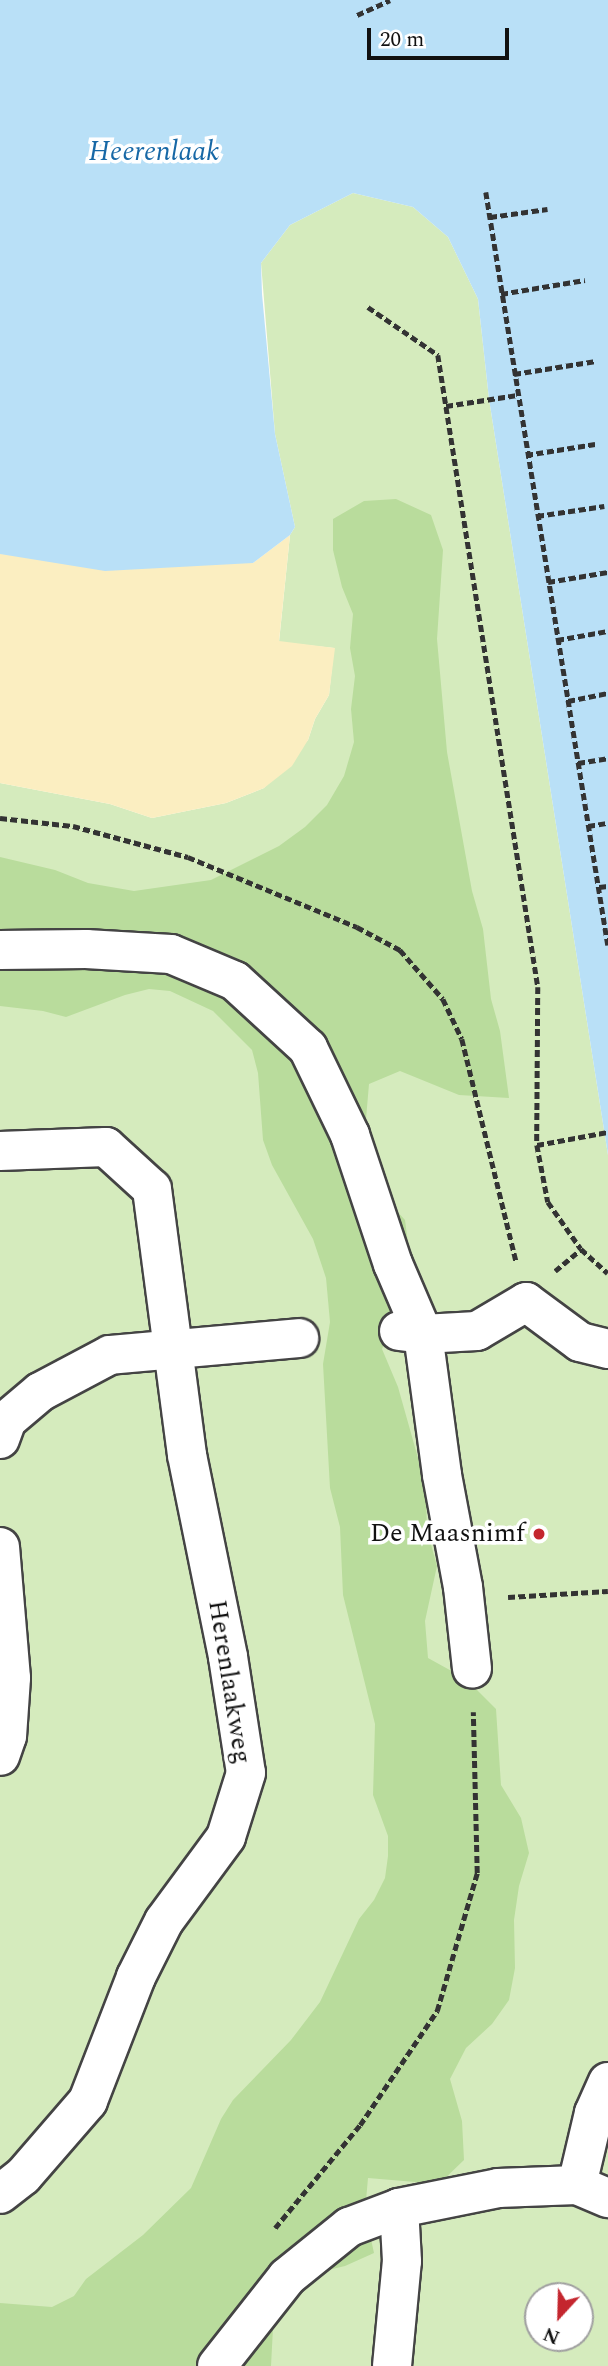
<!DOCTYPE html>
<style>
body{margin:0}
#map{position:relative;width:608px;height:2366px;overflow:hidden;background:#fffdf5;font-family:Spectral,serif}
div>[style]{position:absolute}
.green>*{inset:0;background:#d5ebbd}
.forest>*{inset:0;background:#b9dc9c}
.sand>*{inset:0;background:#fbeec1}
.water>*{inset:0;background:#b9e0f7}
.path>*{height:4.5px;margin-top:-2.25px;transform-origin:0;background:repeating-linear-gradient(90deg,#333 0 7px,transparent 0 10.5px)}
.roads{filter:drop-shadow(2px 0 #444) drop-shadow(-2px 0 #444) drop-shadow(0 2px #444) drop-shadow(0 -2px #444)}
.minor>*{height:38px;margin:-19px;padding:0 19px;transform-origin:19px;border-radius:19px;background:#fff}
.dots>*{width:19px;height:19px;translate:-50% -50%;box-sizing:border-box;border:4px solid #fff;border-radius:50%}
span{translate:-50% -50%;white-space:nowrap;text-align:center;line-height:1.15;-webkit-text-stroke:7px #fff;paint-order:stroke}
.poi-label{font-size:26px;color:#111}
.right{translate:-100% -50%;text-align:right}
.street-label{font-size:26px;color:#111}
.water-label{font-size:28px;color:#1768a6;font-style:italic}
.north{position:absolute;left:524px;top:2282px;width:70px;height:70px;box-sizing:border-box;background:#fff;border:2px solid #a0a0a0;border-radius:50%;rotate:202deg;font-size:19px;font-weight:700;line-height:28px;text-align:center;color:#111}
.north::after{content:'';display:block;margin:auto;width:24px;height:32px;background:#c4262e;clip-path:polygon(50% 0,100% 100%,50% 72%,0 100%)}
.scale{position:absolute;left:367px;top:28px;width:142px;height:32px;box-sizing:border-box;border:4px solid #111;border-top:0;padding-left:9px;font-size:21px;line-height:24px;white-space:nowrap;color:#111;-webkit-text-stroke:5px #fff;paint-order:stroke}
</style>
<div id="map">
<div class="green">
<div style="clip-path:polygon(evenodd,353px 193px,413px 207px,448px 237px,478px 299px,489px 399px,608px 1155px,608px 2366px,0 2366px,0 783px,110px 804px,152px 818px,226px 803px,264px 788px,308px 740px,315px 719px,329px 695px,334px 648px,279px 642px,290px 535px,295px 527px,275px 434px,261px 263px,290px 225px,353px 193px,538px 2296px,580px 2296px,580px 2338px,538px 2338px,538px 2296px)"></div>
</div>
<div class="forest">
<div style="clip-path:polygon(396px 499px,431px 515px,443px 550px,437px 639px,447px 752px,472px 891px,483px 929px,491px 999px,500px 1031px,509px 1098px,459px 1095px,400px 1071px,369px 1084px,366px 1119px,370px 1157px,380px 1193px,405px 1220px,410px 1259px,396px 1315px,382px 1349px,398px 1387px,418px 1458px,426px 1498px,427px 1530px,437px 1566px,425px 1621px,428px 1658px,466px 1679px,496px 1709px,501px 1785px,521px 1818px,529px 1853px,519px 1886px,514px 1920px,515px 1968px,509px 2000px,492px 2024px,466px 2048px,450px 2079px,462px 2121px,464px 2160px,439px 2184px,368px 2178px,365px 2212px,374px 2253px,345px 2266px,311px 2274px,286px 2296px,273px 2328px,271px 2366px,0 2366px,0 2303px,52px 2307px,74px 2296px,86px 2279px,143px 2235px,191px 2188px,221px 2119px,233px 2100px,291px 2040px,320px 2002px,359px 1919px,374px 1900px,385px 1878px,388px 1856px,388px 1836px,373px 1795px,375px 1724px,343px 1595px,340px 1527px,330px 1488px,323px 1364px,330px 1322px,326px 1278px,313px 1239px,272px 1165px,263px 1140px,258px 1073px,252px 1050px,213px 1011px,170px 991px,149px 989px,125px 995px,66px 1017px,43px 1011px,0 1006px,0 857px,55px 870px,88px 883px,134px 891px,211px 880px,279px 846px,305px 827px,327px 805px,344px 776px,354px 742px,351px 709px,355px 676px,350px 648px,353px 614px,342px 587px,333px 550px,333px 519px,364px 501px)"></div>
</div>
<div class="sand">
<div style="clip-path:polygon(290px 535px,279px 641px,335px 648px,329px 695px,315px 719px,308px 740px,292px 766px,264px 788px,226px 803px,152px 818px,110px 804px,0 783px,0 554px,253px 563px)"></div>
</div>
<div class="water">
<div style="clip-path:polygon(0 0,608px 0,608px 1155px,489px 399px,478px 299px,448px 237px,413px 207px,353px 193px,290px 225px,261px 263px,262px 294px,275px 434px,295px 527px,290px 535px,253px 563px,105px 571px,0 554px)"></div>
</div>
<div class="path">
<div style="left:357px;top:15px;width:36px;rotate:-24deg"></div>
<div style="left:486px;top:192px;width:763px;rotate:80.8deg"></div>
<div style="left:490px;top:217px;width:58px;rotate:-8deg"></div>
<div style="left:501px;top:294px;width:85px;rotate:-9.5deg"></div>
<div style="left:368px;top:307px;width:85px;rotate:34.4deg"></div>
<div style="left:438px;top:355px;width:640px;rotate:81.01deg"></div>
<div style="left:538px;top:987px;width:158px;rotate:90.4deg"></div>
<div style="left:537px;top:1145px;width:58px;rotate:79.1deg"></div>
<div style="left:548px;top:1202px;width:57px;rotate:54.9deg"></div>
<div style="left:581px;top:1249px;width:36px;rotate:42deg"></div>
<div style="left:514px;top:374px;width:83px;rotate:-9deg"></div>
<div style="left:446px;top:406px;width:72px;rotate:-8.8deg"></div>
<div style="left:526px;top:455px;width:70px;rotate:-9.1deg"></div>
<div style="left:537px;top:516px;width:68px;rotate:-8.5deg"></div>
<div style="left:548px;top:582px;width:61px;rotate:-9.5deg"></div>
<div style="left:557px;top:640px;width:52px;rotate:-10deg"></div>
<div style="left:568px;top:701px;width:41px;rotate:-11.3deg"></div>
<div style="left:578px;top:763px;width:30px;rotate:-9deg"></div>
<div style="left:0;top:818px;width:73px;rotate:6.3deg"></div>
<div style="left:73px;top:826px;width:119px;rotate:15.1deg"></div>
<div style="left:188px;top:857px;width:183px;rotate:22.5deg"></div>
<div style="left:357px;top:927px;width:49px;rotate:28.1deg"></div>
<div style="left:400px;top:950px;width:65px;rotate:48.7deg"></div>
<div style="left:443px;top:999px;width:44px;rotate:64.6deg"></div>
<div style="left:462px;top:1039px;width:228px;rotate:76.3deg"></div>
<div style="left:588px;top:826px;width:20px;rotate:-9deg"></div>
<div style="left:599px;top:887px;width:9px;rotate:-6deg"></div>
<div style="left:537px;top:1145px;width:72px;rotate:-10.4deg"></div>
<div style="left:555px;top:1271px;width:34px;rotate:-40deg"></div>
<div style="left:508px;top:1597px;width:100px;rotate:-3.4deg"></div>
<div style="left:275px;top:2228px;width:134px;rotate:-50.5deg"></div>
<div style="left:360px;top:2125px;width:138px;rotate:-56deg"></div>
<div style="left:437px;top:2011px;width:144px;rotate:-73.8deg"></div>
<div style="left:477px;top:1873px;width:161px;rotate:-91.4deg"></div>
</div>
<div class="roads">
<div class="minor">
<div style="left:0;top:950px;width:86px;rotate:-0.7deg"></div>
<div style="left:86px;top:949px;width:85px;rotate:3.4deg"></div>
<div style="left:171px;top:954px;width:69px;rotate:22.9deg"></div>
<div style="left:235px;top:981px;width:99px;rotate:42.5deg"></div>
<div style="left:308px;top:1048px;width:97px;rotate:64.2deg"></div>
<div style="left:350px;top:1135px;width:136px;rotate:71.6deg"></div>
<div style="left:393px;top:1264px;width:76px;rotate:66.8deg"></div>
<div style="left:423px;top:1334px;width:54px;rotate:-3.2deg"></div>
<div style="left:477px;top:1331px;width:57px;rotate:-30.6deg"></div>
<div style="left:526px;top:1302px;width:67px;rotate:36.5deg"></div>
<div style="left:580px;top:1342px;width:29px;rotate:14deg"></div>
<div style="left:0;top:1151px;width:106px;rotate:-2.2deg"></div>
<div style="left:106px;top:1147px;width:62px;rotate:42.4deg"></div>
<div style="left:152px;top:1189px;width:268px;rotate:82.5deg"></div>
<div style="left:187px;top:1455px;width:206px;rotate:78.5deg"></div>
<div style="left:228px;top:1657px;width:117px;rotate:81.2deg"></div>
<div style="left:246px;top:1773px;width:67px;rotate:107.4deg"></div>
<div style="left:226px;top:1837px;width:104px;rotate:126.4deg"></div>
<div style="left:164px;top:1921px;width:63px;rotate:116.6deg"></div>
<div style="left:136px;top:1977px;width:133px;rotate:111.2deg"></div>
<div style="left:88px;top:2101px;width:99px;rotate:130.9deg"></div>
<div style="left:23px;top:2176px;width:29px;rotate:142deg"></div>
<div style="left:399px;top:1331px;width:24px;rotate:7deg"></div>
<div style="left:423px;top:1334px;width:142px;rotate:82.3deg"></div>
<div style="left:442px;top:1475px;width:114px;rotate:79.4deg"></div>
<div style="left:463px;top:1587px;width:82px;rotate:83.7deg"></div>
<div style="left:0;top:1439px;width:20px;rotate:-70deg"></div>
<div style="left:7px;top:1420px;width:43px;rotate:-40.3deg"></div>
<div style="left:40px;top:1392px;width:79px;rotate:-27.9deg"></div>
<div style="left:110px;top:1355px;width:190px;rotate:-5.1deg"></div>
<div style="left:0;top:1547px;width:131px;rotate:85.2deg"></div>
<div style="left:11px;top:1678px;width:58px;rotate:93.9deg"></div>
<div style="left:7px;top:1736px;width:21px;rotate:109deg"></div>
<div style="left:577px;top:2185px;width:74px;rotate:-76.7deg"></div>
<div style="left:594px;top:2113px;width:34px;rotate:-66deg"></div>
<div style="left:217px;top:2366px;width:113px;rotate:-51.8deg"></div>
<div style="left:287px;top:2277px;width:80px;rotate:-38.9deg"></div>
<div style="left:349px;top:2227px;width:53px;rotate:-20.8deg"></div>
<div style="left:399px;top:2208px;width:101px;rotate:-11.4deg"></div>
<div style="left:498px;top:2188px;width:79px;rotate:-2.2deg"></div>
<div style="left:577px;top:2185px;width:34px;rotate:23deg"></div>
<div style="left:392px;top:2366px;width:105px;rotate:-84.6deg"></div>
<div style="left:402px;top:2261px;width:53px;rotate:-93.2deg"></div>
</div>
</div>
<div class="dots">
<div style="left:539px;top:1534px;background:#c4262e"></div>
</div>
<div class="poi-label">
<span class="right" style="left:525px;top:1534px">De Maasnimf</span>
</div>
<div class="street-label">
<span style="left:229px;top:1682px;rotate:81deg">Herenlaakweg</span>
</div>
<div class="water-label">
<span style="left:154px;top:152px">Heerenlaak</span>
</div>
<div class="north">N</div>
<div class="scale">20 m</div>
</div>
